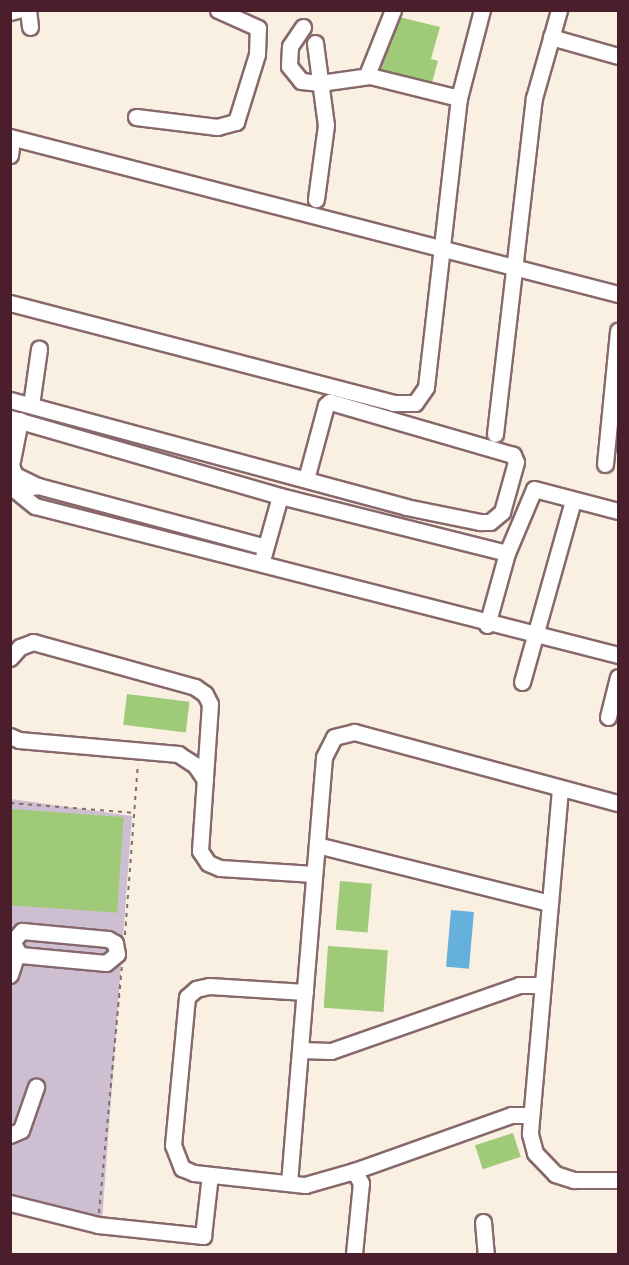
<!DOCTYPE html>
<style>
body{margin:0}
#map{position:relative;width:629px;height:1265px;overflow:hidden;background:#f9f0e1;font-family:Vollkorn,serif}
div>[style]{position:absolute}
.industrial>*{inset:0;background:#cebed1}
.green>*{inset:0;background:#9fcb79;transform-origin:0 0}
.water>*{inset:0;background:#66b0de;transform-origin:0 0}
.path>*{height:2px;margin-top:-1px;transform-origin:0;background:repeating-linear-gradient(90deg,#87686b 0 4.5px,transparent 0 9px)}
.roads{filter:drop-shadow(2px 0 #87686b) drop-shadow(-2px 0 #87686b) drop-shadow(0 2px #87686b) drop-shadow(0 -2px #87686b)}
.minor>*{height:15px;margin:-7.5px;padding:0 7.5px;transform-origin:7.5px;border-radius:7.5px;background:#fff}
span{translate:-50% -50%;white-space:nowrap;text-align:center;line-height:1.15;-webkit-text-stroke:4.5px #fff;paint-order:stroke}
.frame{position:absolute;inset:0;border:12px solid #4a1f2b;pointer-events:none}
</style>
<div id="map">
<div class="industrial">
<div style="clip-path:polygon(11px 799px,132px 816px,102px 1221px,11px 1210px)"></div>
</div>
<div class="green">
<div style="clip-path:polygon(391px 15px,440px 27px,431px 59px,438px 61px,430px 90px,375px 75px)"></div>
<div style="left:127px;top:694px;width:63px;height:31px;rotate:7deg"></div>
<div style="left:10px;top:809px;width:114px;height:96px;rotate:4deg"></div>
<div style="left:340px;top:881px;width:32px;height:49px;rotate:5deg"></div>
<div style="left:328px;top:946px;width:60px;height:62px;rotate:4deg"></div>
<div style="left:513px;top:1133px;width:25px;height:40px;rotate:72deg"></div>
</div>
<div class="water">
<div style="left:451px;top:910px;width:23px;height:57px;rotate:5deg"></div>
</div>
<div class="path">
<div style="left:10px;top:803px;width:126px;rotate:4.5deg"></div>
<div style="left:125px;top:935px;width:171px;rotate:-85.7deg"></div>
<div style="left:99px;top:1213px;width:247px;rotate:-84.7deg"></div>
</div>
<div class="roads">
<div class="minor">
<div style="left:28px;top:10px;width:17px;rotate:83deg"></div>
<div style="left:10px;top:12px;width:8px;rotate:-14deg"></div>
<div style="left:303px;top:27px;width:23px;rotate:124deg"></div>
<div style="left:290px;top:46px;width:20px;rotate:93deg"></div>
<div style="left:289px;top:66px;width:19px;rotate:51deg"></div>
<div style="left:301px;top:81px;width:19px;rotate:6deg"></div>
<div style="left:320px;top:83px;width:50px;rotate:-8deg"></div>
<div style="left:370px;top:76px;width:92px;rotate:13.9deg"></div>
<div style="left:551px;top:37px;width:70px;rotate:15.8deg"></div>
<div style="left:315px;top:43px;width:83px;rotate:82.4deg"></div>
<div style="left:326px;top:125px;width:75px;rotate:97.7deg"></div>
<div style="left:370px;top:76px;width:6px;rotate:-99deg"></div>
<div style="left:369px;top:70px;width:65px;rotate:-68.2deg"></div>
<div style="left:136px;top:117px;width:82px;rotate:7deg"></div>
<div style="left:217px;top:127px;width:20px;rotate:-15deg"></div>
<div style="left:236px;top:122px;width:71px;rotate:-72.8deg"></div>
<div style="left:257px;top:54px;width:26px;rotate:-88deg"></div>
<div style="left:258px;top:28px;width:44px;rotate:-155.8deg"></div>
<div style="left:10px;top:137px;width:628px;rotate:14.48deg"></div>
<div style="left:10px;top:155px;width:17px;rotate:-83deg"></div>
<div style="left:10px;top:303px;width:396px;rotate:14.6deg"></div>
<div style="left:393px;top:403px;width:22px"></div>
<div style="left:415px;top:403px;width:19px;rotate:-55deg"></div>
<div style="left:426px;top:387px;width:291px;rotate:-83.5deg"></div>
<div style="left:459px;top:98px;width:91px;rotate:-75.4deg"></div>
<div style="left:10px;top:400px;width:410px;rotate:15.1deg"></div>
<div style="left:406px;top:507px;width:76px;rotate:11.5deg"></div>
<div style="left:480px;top:522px;width:10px"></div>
<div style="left:490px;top:522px;width:16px;rotate:-40deg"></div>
<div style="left:502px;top:512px;width:52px;rotate:-74.4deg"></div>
<div style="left:516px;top:462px;width:8px;rotate:-113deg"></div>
<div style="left:513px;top:455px;width:191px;rotate:-163.8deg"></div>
<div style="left:330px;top:402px;width:5px;rotate:143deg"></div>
<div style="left:326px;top:405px;width:77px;rotate:105.1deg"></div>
<div style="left:31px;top:405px;width:57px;rotate:-81.9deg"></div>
<div style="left:10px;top:418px;width:281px;rotate:16.1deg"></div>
<div style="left:280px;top:496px;width:234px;rotate:14.1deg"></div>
<div style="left:20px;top:420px;width:47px;rotate:101.1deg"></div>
<div style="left:11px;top:466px;width:10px;rotate:66deg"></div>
<div style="left:15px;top:475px;width:25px;rotate:26deg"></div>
<div style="left:495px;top:434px;width:338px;rotate:-83.4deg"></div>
<div style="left:534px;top:98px;width:91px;rotate:-74.1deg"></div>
<div style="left:605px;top:464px;width:134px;rotate:-84.4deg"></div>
<div style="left:10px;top:486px;width:32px;rotate:39deg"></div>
<div style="left:35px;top:506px;width:602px;rotate:14.34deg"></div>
<div style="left:19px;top:489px;width:19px;rotate:-9deg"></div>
<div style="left:38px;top:486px;width:235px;rotate:15deg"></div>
<div style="left:263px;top:557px;width:63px;rotate:-74.4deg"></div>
<div style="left:487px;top:625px;width:75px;rotate:-74.5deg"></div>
<div style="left:507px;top:553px;width:69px;rotate:-67.1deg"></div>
<div style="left:534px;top:489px;width:87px;rotate:14.7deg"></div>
<div style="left:10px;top:658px;width:15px;rotate:-48deg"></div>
<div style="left:20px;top:647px;width:14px;rotate:-21deg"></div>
<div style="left:33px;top:642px;width:168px;rotate:15.5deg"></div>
<div style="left:195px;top:687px;width:12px;rotate:35deg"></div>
<div style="left:205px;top:694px;width:11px;rotate:63deg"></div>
<div style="left:210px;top:704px;width:147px;rotate:93.9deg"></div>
<div style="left:200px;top:851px;width:14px;rotate:56deg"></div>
<div style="left:208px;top:863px;width:13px;rotate:23deg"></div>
<div style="left:220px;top:868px;width:94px;rotate:3.7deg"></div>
<div style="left:522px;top:682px;width:189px;rotate:-74.3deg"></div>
<div style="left:608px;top:717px;width:41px;rotate:-76deg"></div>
<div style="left:10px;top:736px;width:10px;rotate:24deg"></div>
<div style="left:19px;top:740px;width:160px;rotate:5deg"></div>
<div style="left:178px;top:754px;width:20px;rotate:33deg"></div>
<div style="left:195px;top:765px;width:18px;rotate:56deg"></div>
<div style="left:560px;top:789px;width:346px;rotate:95deg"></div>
<div style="left:530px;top:1134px;width:20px;rotate:75deg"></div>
<div style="left:535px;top:1153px;width:29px;rotate:46deg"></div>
<div style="left:555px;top:1174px;width:20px;rotate:18deg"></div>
<div style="left:574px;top:1180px;width:44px"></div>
<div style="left:317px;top:845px;width:240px;rotate:14deg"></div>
<div style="left:22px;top:931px;width:86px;rotate:5.3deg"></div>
<div style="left:108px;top:939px;width:8px;rotate:30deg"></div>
<div style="left:115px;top:943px;width:11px;rotate:80deg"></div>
<div style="left:117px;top:954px;width:14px;rotate:141deg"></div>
<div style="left:106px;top:963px;width:86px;rotate:-174.7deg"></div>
<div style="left:20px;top:955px;width:15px;rotate:-122deg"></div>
<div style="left:12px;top:942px;width:15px;rotate:-48deg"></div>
<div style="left:10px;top:951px;width:7px;rotate:16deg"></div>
<div style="left:17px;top:953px;width:23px;rotate:108deg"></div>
<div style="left:305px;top:992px;width:96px;rotate:-176.4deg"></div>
<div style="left:209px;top:986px;width:13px;rotate:167deg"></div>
<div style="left:196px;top:989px;width:12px;rotate:138deg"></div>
<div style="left:187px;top:997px;width:149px;rotate:95.4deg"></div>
<div style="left:173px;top:1145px;width:25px;rotate:69deg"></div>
<div style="left:182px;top:1168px;width:13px;rotate:23deg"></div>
<div style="left:194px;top:1173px;width:112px;rotate:6.2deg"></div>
<div style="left:305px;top:1185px;width:51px;rotate:-15.9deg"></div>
<div style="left:354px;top:1171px;width:167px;rotate:-19.6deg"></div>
<div style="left:511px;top:1115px;width:20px"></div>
<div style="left:300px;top:1050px;width:31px;rotate:2deg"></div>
<div style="left:331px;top:1051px;width:199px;rotate:-19.3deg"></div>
<div style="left:519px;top:985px;width:24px"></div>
<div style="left:10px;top:1135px;width:12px;rotate:-24deg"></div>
<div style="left:21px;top:1130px;width:46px;rotate:-70.8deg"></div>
<div style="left:289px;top:1183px;width:427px;rotate:-85.3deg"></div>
<div style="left:324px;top:757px;width:22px;rotate:-63deg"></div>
<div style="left:334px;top:737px;width:21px;rotate:-14deg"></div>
<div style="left:354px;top:732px;width:273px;rotate:15.1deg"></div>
<div style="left:10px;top:1203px;width:91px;rotate:14deg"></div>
<div style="left:98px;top:1225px;width:106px;rotate:6deg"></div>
<div style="left:203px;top:1236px;width:61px;rotate:-83.5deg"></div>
<div style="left:483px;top:1222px;width:32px;rotate:85deg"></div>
<div style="left:354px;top:1254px;width:71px;rotate:-84.4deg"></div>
<div style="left:361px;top:1183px;width:14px;rotate:-120deg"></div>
</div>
</div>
<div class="frame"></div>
</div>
